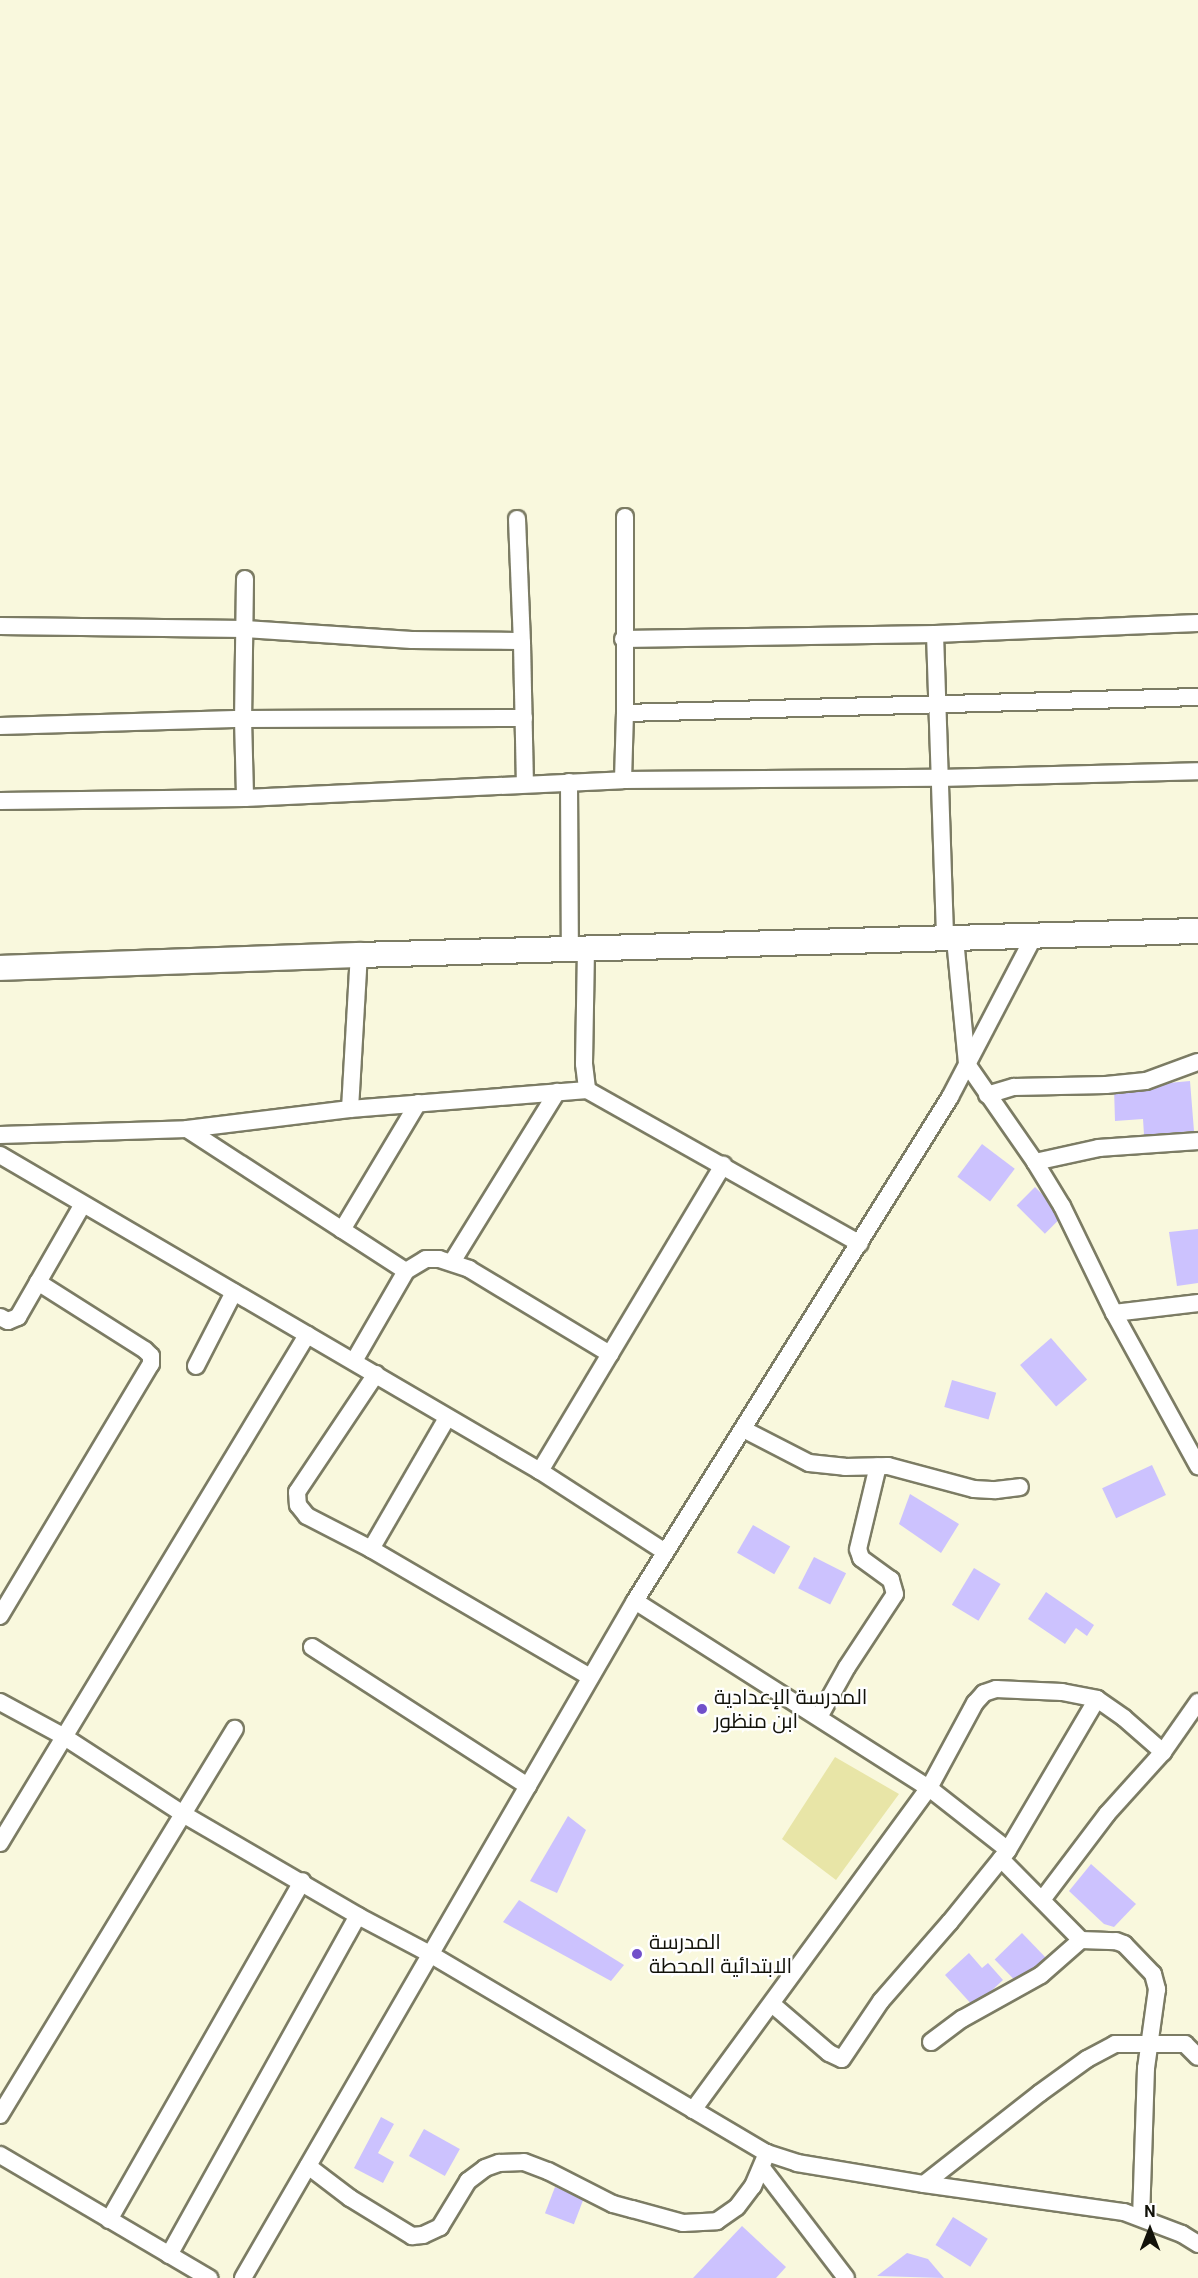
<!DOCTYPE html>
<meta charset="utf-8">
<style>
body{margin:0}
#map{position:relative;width:1198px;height:2278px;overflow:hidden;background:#f9f8dd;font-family:Roboto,Cairo,sans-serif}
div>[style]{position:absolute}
.green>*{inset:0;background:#e8e5a7}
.building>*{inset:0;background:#ccc2fe;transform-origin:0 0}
.roads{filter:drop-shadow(2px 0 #7c7c64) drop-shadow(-2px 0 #7c7c64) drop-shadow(0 2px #7c7c64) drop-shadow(0 -2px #7c7c64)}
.street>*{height:16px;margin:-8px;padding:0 8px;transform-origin:8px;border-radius:8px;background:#fff}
.secondary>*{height:24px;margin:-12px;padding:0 12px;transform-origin:12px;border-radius:12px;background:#fff}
.dots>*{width:16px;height:16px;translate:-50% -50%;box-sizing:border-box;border:3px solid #fff;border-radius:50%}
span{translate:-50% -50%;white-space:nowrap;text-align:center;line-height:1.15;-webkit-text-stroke:4.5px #fff;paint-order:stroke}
.poi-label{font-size:21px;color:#121209}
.left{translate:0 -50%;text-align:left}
.north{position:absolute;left:1120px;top:2200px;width:60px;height:60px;-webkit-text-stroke:4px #fff;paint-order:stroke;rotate:0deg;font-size:16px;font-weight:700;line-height:24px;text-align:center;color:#121209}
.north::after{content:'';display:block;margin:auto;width:21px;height:27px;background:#121209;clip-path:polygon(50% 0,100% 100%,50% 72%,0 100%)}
</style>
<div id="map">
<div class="green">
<div style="clip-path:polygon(835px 1757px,899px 1794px,836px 1880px,782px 1839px)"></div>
</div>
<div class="building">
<div style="clip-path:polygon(1190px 1081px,1194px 1131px,1144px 1135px,1143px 1119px,1115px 1121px,1114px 1088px)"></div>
<div style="left:982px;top:1144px;width:41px;height:41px;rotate:37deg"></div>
<div style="left:1035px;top:1187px;width:40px;height:26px;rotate:45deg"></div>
<div style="clip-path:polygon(1198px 1229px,1198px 1283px,1177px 1286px,1169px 1232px)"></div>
<div style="left:1051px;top:1338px;width:55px;height:41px;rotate:49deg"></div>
<div style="left:952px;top:1380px;width:46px;height:28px;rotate:16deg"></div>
<div style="left:1152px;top:1465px;width:33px;height:55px;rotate:65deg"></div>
<div style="clip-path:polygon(910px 1494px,959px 1524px,941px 1553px,899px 1524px)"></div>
<div style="left:753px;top:1525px;width:43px;height:32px;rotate:30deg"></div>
<div style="left:814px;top:1557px;width:36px;height:35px;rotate:27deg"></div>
<div style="left:974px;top:1568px;width:31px;height:43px;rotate:31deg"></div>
<div style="clip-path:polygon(1046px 1592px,1094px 1625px,1087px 1636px,1076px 1628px,1065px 1644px,1028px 1619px)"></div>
<div style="clip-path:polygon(568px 1816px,586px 1830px,557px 1893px,530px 1881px)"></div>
<div style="clip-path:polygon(1091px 1864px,1136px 1904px,1114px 1927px,1104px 1924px,1069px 1891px)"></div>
<div style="clip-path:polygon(519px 1900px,624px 1965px,611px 1981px,503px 1922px)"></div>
<div style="left:1022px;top:1933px;width:35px;height:38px;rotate:46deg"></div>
<div style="clip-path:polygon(969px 1953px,982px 1968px,988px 1963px,1003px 1980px,974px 2007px,945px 1975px)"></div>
<div style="clip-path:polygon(381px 2117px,394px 2124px,378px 2153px,394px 2162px,383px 2183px,354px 2168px)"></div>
<div style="left:424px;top:2129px;width:41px;height:31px;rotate:29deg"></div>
<div style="left:555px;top:2187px;width:31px;height:28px;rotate:21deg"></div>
<div style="left:953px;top:2217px;width:41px;height:33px;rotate:32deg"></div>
<div style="clip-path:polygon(742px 2226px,786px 2267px,776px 2278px,693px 2278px)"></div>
<div style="clip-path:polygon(907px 2253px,928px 2259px,944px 2278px,877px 2276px)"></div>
</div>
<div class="roads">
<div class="street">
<div style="left:517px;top:519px;width:124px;rotate:87.7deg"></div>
<div style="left:245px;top:579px;width:140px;rotate:90.8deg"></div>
<div style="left:243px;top:719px;width:79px;rotate:88.5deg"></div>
<div style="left:0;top:626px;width:245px;rotate:0.7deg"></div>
<div style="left:245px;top:629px;width:167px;rotate:3.8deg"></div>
<div style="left:412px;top:640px;width:106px;rotate:0.5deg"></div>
<div style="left:518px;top:641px;width:4px;rotate:27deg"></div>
<div style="left:522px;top:643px;width:141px;rotate:88.8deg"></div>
<div style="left:935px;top:634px;width:305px;rotate:88.1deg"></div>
<div style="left:623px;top:639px;width:312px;rotate:-0.9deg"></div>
<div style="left:935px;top:634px;width:263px;rotate:-2.4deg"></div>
<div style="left:625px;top:713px;width:196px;rotate:-90deg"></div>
<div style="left:0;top:726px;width:243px;rotate:-1.7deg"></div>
<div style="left:243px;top:719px;width:281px;rotate:-0.2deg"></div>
<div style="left:623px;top:780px;width:67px;rotate:-88.3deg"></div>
<div style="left:625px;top:713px;width:573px;rotate:-1.6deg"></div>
<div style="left:569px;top:782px;width:167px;rotate:89.7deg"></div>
<div style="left:0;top:801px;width:245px;rotate:-0.7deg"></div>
<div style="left:245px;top:798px;width:378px;rotate:-2.7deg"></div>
<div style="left:623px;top:780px;width:315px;rotate:-0.4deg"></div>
<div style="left:938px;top:778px;width:260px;rotate:-1.5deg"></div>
<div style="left:955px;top:939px;width:126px;rotate:84.5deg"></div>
<div style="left:967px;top:1064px;width:119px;rotate:55.2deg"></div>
<div style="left:1035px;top:1162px;width:52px;rotate:58.5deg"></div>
<div style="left:1062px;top:1206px;width:119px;rotate:64.1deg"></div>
<div style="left:1114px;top:1313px;width:175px;rotate:61.2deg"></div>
<div style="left:586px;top:949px;width:115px;rotate:91deg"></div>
<div style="left:584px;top:1064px;width:26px;rotate:83deg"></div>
<div style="left:587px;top:1090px;width:313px;rotate:29.4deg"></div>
<div style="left:987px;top:1095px;width:28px;rotate:-17deg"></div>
<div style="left:1014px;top:1087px;width:92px;rotate:-1.2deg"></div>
<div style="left:1106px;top:1085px;width:40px;rotate:-5.7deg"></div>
<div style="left:1146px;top:1081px;width:55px;rotate:-20.1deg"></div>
<div style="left:350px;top:1109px;width:154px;rotate:-86.7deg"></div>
<div style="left:187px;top:1129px;width:164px;rotate:-7deg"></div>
<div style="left:350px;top:1109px;width:238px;rotate:-4.6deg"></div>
<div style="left:0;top:1135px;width:187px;rotate:-1.8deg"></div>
<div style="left:187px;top:1129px;width:261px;rotate:33deg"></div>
<div style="left:0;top:1155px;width:626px;rotate:30.34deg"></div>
<div style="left:540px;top:1471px;width:149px;rotate:32.9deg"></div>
<div style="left:1035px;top:1162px;width:66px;rotate:-12.3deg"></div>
<div style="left:1099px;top:1148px;width:99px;rotate:-4deg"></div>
<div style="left:342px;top:1230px;width:148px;rotate:-59.1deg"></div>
<div style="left:452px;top:1262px;width:200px;rotate:-58.3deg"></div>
<div style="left:1114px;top:1313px;width:85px;rotate:-6.8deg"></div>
<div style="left:0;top:1317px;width:9px;rotate:27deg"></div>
<div style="left:8px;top:1321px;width:11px;rotate:-22deg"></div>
<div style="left:18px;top:1317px;width:130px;rotate:-60.1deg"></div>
<div style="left:354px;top:1361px;width:104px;rotate:-60deg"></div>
<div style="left:406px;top:1271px;width:23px;rotate:-31deg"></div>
<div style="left:426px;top:1259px;width:13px"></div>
<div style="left:439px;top:1259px;width:32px;rotate:18deg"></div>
<div style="left:469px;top:1269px;width:165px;rotate:31.1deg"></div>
<div style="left:196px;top:1366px;width:83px;rotate:-62.8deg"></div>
<div style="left:376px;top:1374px;width:142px;rotate:123.8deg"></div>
<div style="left:297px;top:1492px;width:13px;rotate:86deg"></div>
<div style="left:298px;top:1505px;width:14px;rotate:51deg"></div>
<div style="left:307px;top:1516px;width:72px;rotate:27.3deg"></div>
<div style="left:371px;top:1549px;width:254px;rotate:30.3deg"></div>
<div style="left:743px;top:1429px;width:74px;rotate:27.3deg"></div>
<div style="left:809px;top:1463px;width:36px;rotate:6deg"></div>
<div style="left:845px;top:1467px;width:43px;rotate:-1.3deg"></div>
<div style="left:888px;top:1466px;width:89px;rotate:15deg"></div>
<div style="left:974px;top:1489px;width:22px;rotate:3deg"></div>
<div style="left:996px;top:1490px;width:24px;rotate:-7deg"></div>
<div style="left:540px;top:1471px;width:357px;rotate:-59.1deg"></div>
<div style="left:371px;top:1549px;width:151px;rotate:-59.9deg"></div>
<div style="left:635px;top:1601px;width:348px;rotate:32.5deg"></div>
<div style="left:929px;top:1788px;width:97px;rotate:-61.6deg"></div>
<div style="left:975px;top:1703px;width:13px;rotate:-48deg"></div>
<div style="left:984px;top:1693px;width:13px;rotate:-18deg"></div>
<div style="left:996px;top:1689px;width:66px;rotate:2.6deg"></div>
<div style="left:1062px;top:1692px;width:36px;rotate:11deg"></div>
<div style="left:1097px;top:1699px;width:33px;rotate:35deg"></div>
<div style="left:1124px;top:1718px;width:52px;rotate:41.1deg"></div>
<div style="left:0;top:1616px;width:294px;rotate:-59.1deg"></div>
<div style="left:151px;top:1364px;width:8px;rotate:-90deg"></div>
<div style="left:151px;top:1356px;width:8px;rotate:-135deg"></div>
<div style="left:145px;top:1350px;width:127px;rotate:-147.6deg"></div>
<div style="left:312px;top:1647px;width:257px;rotate:32.8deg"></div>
<div style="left:0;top:1702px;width:72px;rotate:28.4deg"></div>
<div style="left:63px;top:1736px;width:143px;rotate:33deg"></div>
<div style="left:183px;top:1814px;width:203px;rotate:30.2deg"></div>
<div style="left:358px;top:1916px;width:81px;rotate:27.8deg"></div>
<div style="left:430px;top:1954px;width:391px;rotate:30.6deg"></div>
<div style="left:767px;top:2153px;width:32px;rotate:18deg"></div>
<div style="left:797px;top:2163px;width:129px;rotate:9.4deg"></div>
<div style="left:924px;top:2184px;width:202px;rotate:8deg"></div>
<div style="left:1124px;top:2212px;width:62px;rotate:20.8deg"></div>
<div style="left:1182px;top:2234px;width:19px;rotate:32deg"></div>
<div style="left:819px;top:1717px;width:57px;rotate:-60.8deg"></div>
<div style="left:847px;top:1667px;width:87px;rotate:-56.7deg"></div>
<div style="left:895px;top:1594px;width:15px;rotate:-106deg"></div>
<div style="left:891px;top:1580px;width:37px;rotate:-144deg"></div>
<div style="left:861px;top:1558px;width:9px;rotate:-108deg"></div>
<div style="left:858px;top:1549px;width:85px;rotate:-76.5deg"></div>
<div style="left:0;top:1843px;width:594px;rotate:-58.85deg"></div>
<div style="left:1001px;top:1859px;width:114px;rotate:45.4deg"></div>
<div style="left:1081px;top:1940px;width:35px;rotate:2deg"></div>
<div style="left:1116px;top:1941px;width:9px;rotate:21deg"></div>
<div style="left:1124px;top:1944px;width:42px;rotate:46deg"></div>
<div style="left:1153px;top:1974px;width:16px;rotate:75deg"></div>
<div style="left:1157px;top:1989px;width:80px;rotate:97.9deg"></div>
<div style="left:1146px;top:2068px;width:149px;rotate:91.9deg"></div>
<div style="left:1042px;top:1900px;width:108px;rotate:-52.9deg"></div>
<div style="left:1107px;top:1814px;width:84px;rotate:-47.9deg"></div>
<div style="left:1163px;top:1752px;width:61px;rotate:-55deg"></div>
<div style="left:772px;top:2004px;width:75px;rotate:40.7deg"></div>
<div style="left:829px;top:2053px;width:14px;rotate:25deg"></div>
<div style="left:842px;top:2059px;width:70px;rotate:-56.1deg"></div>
<div style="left:881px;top:2001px;width:105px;rotate:-48.9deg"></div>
<div style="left:950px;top:1922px;width:92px;rotate:-51.1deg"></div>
<div style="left:1008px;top:1850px;width:175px;rotate:-59.5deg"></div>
<div style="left:931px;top:2042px;width:39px;rotate:-37deg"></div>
<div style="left:962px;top:2019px;width:90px;rotate:-29.1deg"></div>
<div style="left:1041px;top:1975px;width:53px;rotate:-41.2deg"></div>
<div style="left:693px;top:2110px;width:399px;rotate:-53.8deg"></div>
<div style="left:929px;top:1788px;width:100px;rotate:38.1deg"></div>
<div style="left:0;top:2115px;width:452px;rotate:-58.7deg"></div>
<div style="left:0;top:2155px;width:243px;rotate:30.5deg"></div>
<div style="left:308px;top:2166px;width:53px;rotate:37.3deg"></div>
<div style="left:350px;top:2198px;width:73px;rotate:31.5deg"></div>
<div style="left:412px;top:2236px;width:11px;rotate:-5deg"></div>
<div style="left:423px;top:2235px;width:19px;rotate:-25deg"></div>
<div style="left:440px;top:2227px;width:54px;rotate:-58.7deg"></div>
<div style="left:468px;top:2181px;width:21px;rotate:-37deg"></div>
<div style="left:485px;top:2168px;width:15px;rotate:-20deg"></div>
<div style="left:499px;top:2163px;width:25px;rotate:-2deg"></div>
<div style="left:524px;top:2162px;width:26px;rotate:21deg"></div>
<div style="left:548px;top:2171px;width:73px;rotate:26.9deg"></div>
<div style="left:613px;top:2204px;width:20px;rotate:15deg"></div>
<div style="left:632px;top:2209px;width:53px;rotate:15.4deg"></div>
<div style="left:683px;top:2223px;width:34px;rotate:-3deg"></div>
<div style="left:717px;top:2221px;width:24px;rotate:-35deg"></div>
<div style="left:737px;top:2207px;width:26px;rotate:-53deg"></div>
<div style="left:753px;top:2186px;width:36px;rotate:-67deg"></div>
<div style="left:762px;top:2168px;width:138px;rotate:52.6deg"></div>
<div style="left:924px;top:2184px;width:147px;rotate:-38.1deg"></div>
<div style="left:1040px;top:2093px;width:58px;rotate:-35.9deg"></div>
<div style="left:1087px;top:2059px;width:32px;rotate:-28deg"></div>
<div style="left:1115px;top:2044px;width:70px"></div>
<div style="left:1185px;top:2044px;width:18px;rotate:45deg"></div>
<div style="left:109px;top:2220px;width:390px;rotate:-60.3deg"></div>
<div style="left:169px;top:2255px;width:388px;rotate:-60.9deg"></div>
<div style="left:243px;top:2278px;width:782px;rotate:-59.93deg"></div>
<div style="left:635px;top:1601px;width:594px;rotate:-57.99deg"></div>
<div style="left:950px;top:1097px;width:179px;rotate:-62.4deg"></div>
</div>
<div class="secondary">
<div style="left:0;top:968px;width:359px;rotate:-2.1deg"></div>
<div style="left:359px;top:955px;width:839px;rotate:-1.64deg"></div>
</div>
</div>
<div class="dots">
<div style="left:702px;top:1709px;background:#7150ca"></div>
<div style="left:637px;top:1954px;background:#7150ca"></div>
</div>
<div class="poi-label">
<span class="left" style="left:714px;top:1709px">المدرسة الإعدادية<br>ابن منظور</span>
<span class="left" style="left:649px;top:1954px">المدرسة<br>الابتدائية المحطة</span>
</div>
<div class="north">N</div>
</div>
